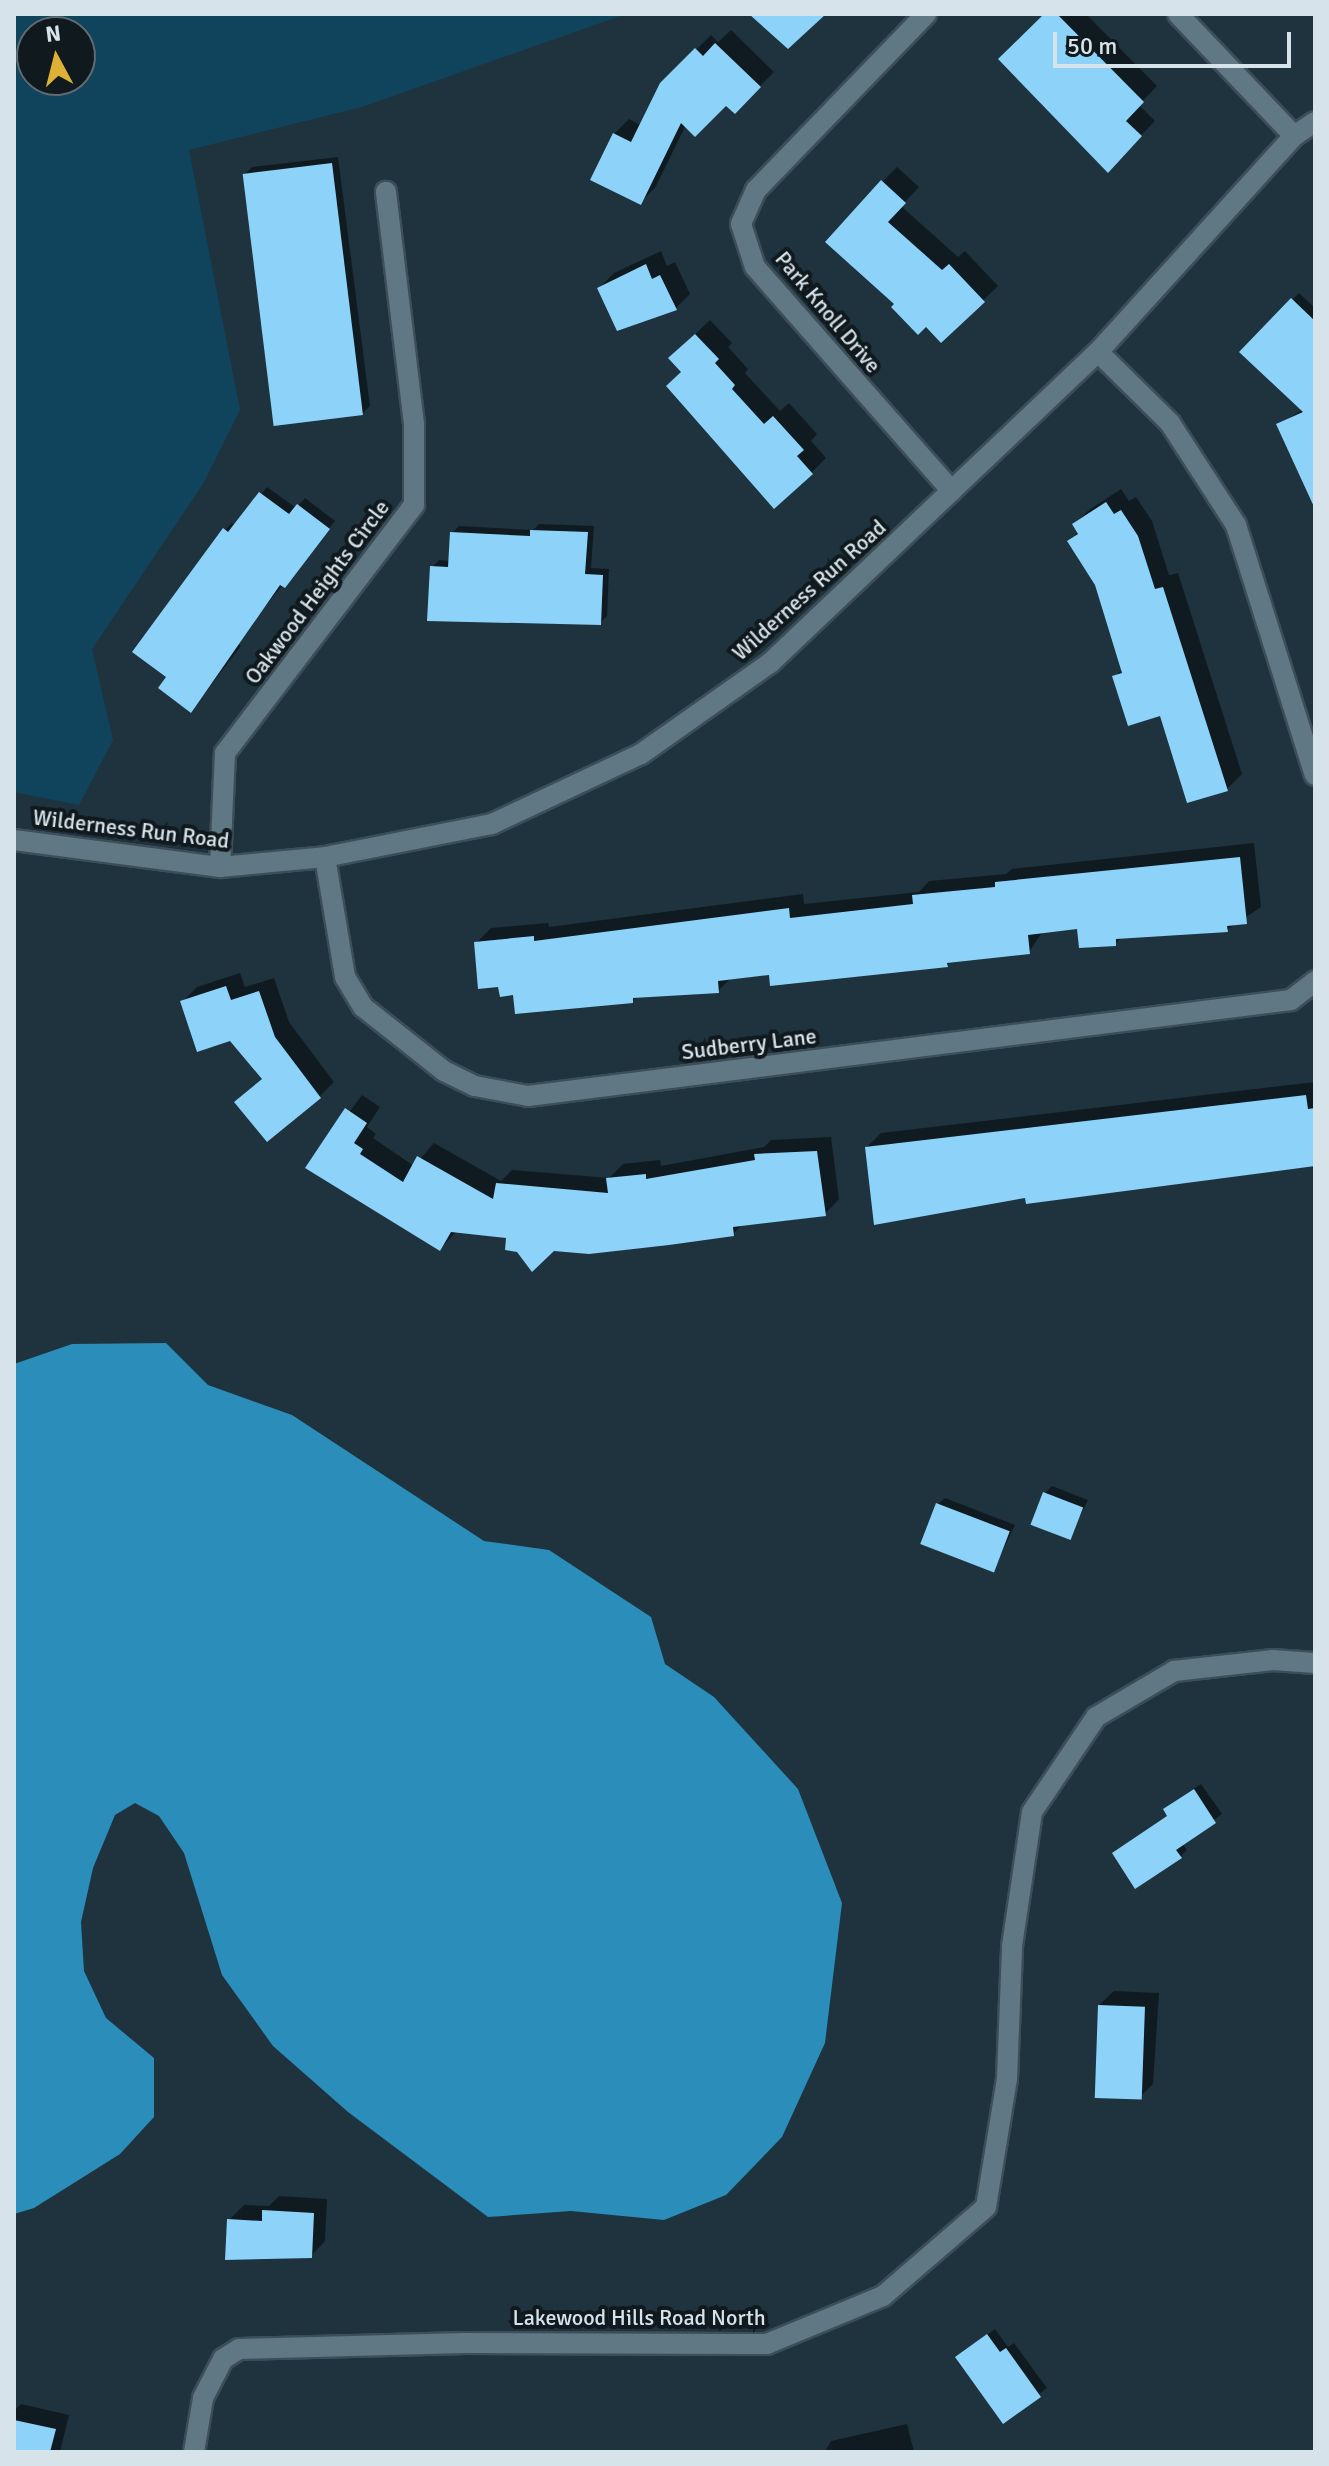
<!DOCTYPE html>
<style>
body{margin:0}
#map{position:relative;width:1329px;height:2466px;overflow:hidden;background:#1e333e;font-family:Signika,sans-serif}
div>[style]{position:absolute}
.green>*{inset:0;background:#0f445c}
.water>*{inset:0;background:#2a8dba}
.shadow>*{inset:0;background:#0007}
.building>*{inset:0;background:#8dd3f9;transform-origin:0 0}
.roads{filter:drop-shadow(2px 0 #3c4e58) drop-shadow(-2px 0 #3c4e58) drop-shadow(0 2px #3c4e58) drop-shadow(0 -2px #3c4e58)}
.minor>*{height:20px;margin:-10px;padding:0 10px;transform-origin:10px;border-radius:10px;background:#607784}
.tertiary>*{height:20px;margin:-10px;padding:0 10px;transform-origin:10px;border-radius:10px;background:#607784}
span{translate:-50% -50%;white-space:nowrap;text-align:center;line-height:1.15;-webkit-text-stroke:8px #10191e;paint-order:stroke}
.street-label{font-size:22px;color:#d7e3ea}
.frame{position:absolute;inset:0;border:16px solid #d7e3ea;pointer-events:none}
.north{position:absolute;left:16px;top:16px;width:80px;height:80px;box-sizing:border-box;background:#10191e;border:2px solid #606a70;border-radius:50%;rotate:353deg;font-size:22px;font-weight:700;line-height:32px;text-align:center;color:#d7e3ea}
.north::after{content:'';display:block;margin:auto;width:28px;height:36px;background:#ddb133;clip-path:polygon(50% 0,100% 100%,50% 72%,0 100%)}
.scale{position:absolute;left:1053px;top:32px;width:238px;height:36px;box-sizing:border-box;border:4px solid #d7e3ea;border-top:0;padding-left:10px;font-size:24px;line-height:28px;white-space:nowrap;color:#d7e3ea;-webkit-text-stroke:6px #10191e;paint-order:stroke}
</style>
<div id="map">
<div class="green">
<div style="clip-path:polygon(evenodd,14px 14px,626px 14px,362px 107px,189px 150px,240px 410px,203px 484px,92px 649px,113px 740px,79px 805px,14px 792px,14px 14px,32px 32px,80px 32px,80px 80px,32px 80px,32px 32px)"></div>
</div>
<div class="water">
<div style="clip-path:polygon(166px 1343px,208px 1385px,292px 1415px,484px 1541px,549px 1550px,651px 1617px,665px 1664px,714px 1697px,798px 1789px,842px 1903px,825px 2043px,782px 2137px,726px 2195px,664px 2220px,571px 2211px,488px 2217px,348px 2112px,273px 2046px,222px 1975px,184px 1853px,159px 1816px,135px 1803px,115px 1815px,93px 1868px,81px 1922px,84px 1971px,106px 2018px,154px 2058px,154px 2117px,120px 2154px,34px 2208px,14px 2214px,14px 1364px,72px 1344px)"></div>
</div>
<div class="shadow">
<div style="clip-path:polygon(1046px 14px,1086px 14px,1157px 86px,1139px 105px,1155px 121px,1122px 155px)"></div>
<div style="clip-path:polygon(731px 30px,774px 72px,735px 111px,726px 103px,686px 125px,655px 188px,640px 202px,614px 134px,629px 119px,642px 126px,662px 84px,711px 35px,718px 42px)"></div>
<div style="clip-path:polygon(338px 157px,370px 406px,363px 413px,245px 174px,252px 167px)"></div>
<div style="clip-path:polygon(897px 167px,919px 187px,901px 206px,958px 257px,965px 251px,998px 286px,942px 340px,897px 304px,882px 182px)"></div>
<div style="clip-path:polygon(661px 251px,667px 266px,675px 262px,690px 294px,676px 308px,599px 288px,614px 273px)"></div>
<div style="clip-path:polygon(1299px 293px,1315px 308px,1315px 368px,1242px 352px)"></div>
<div style="clip-path:polygon(710px 320px,732px 343px,728px 347px,748px 369px,745px 373px,780px 411px,789px 403px,817px 434px,811px 441px,826px 458px,811px 473px,684px 371px,686px 343px)"></div>
<div style="clip-path:polygon(1315px 401px,1315px 508px,1279px 425px)"></div>
<div style="clip-path:polygon(267px 487px,296px 508px,305px 498px,335px 521px,236px 642px,241px 646px,197px 703px,169px 677px,225px 530px,232px 523px,236px 526px)"></div>
<div style="clip-path:polygon(1121px 489px,1129px 501px,1136px 497px,1152px 521px,1169px 575px,1178px 573px,1242px 774px,1227px 789px,1161px 713px,1115px 677px,1123px 668px,1097px 584px,1069px 541px,1079px 531px,1074px 524px,1089px 510px)"></div>
<div style="clip-path:polygon(539px 524px,594px 526px,591px 568px,609px 569px,607px 616px,600px 623px,432px 567px,439px 560px,450px 561px,452px 533px,459px 526px,533px 530px)"></div>
<div style="clip-path:polygon(1254px 843px,1261px 907px,1227px 930px,1123px 936px,1115px 944px,1079px 927px,1043px 931px,1029px 952px,952px 960px,947px 966px,771px 973px,732px 977px,718px 991px,638px 995px,632px 1001px,515px 993px,500px 985px,476px 943px,491px 928px,548px 923px,549px 927px,803px 894px,804px 904px,919px 892px,929px 881px,1006px 874px,1012px 869px)"></div>
<div style="clip-path:polygon(240px 973px,245px 987px,274px 978px,289px 1022px,334px 1082px,320px 1096px,237px 1102px,263px 1078px,231px 1039px,182px 1002px,197px 987px)"></div>
<div style="clip-path:polygon(1315px 1082px,1315px 1164px,1027px 1195px,867px 1147px,881px 1133px)"></div>
<div style="clip-path:polygon(362px 1095px,380px 1107px,367px 1127px,376px 1134px,373px 1138px,414px 1166px,434px 1143px,501px 1181px,512px 1170px,609px 1178px,623px 1164px,660px 1160px,661px 1166px,764px 1147px,771px 1140px,831px 1137px,839px 1199px,825px 1214px,743px 1224px,733px 1234px,508px 1236px,457px 1231px,440px 1249px,308px 1168px)"></div>
<div style="clip-path:polygon(1052px 1486px,1088px 1500px,1069px 1537px,1045px 1493px)"></div>
<div style="clip-path:polygon(945px 1498px,1015px 1525px,993px 1571px,938px 1504px)"></div>
<div style="clip-path:polygon(1201px 1784px,1222px 1814px,1182px 1843px,1187px 1850px,1180px 1857px,1115px 1853px,1169px 1815px,1165px 1810px,1172px 1803px)"></div>
<div style="clip-path:polygon(1114px 1991px,1159px 1993px,1153px 2084px,1139px 2098px,1099px 2005px)"></div>
<div style="clip-path:polygon(279px 2196px,327px 2199px,325px 2241px,311px 2256px,229px 2220px,244px 2205px,269px 2206px)"></div>
<div style="clip-path:polygon(995px 2329px,1008px 2347px,1014px 2343px,1047px 2388px,1004px 2421px,965px 2350px)"></div>
<div style="clip-path:polygon(21px 2404px,69px 2415px,60px 2452px,14px 2452px,14px 2411px)"></div>
<div style="clip-path:polygon(907px 2424px,914px 2452px,825px 2452px,831px 2441px)"></div>
</div>
<div class="building">
<div style="clip-path:polygon(749px 14px,826px 14px,788px 49px)"></div>
<div style="clip-path:polygon(1044px 14px,1057px 14px,1144px 102px,1126px 121px,1142px 136px,1108px 173px,998px 59px)"></div>
<div style="clip-path:polygon(715px 43px,761px 87px,735px 114px,726px 106px,695px 137px,681px 123px,641px 205px,590px 180px,613px 133px,631px 142px,660px 83px,695px 48px,703px 56px)"></div>
<div style="left:332px;top:163px;width:254px;height:90px;rotate:83deg"></div>
<div style="clip-path:polygon(881px 180px,906px 203px,888px 222px,942px 270px,949px 264px,985px 302px,941px 343px,926px 327px,918px 335px,891px 307px,894px 304px,825px 242px)"></div>
<div style="clip-path:polygon(646px 264px,652px 279px,660px 275px,677px 310px,617px 331px,597px 288px)"></div>
<div style="clip-path:polygon(1291px 298px,1315px 321px,1315px 509px,1276px 424px,1303px 412px,1239px 352px)"></div>
<div style="clip-path:polygon(695px 334px,719px 359px,715px 363px,735px 385px,732px 389px,764px 424px,773px 416px,804px 450px,797px 456px,813px 474px,774px 509px,666px 386px,681px 372px,668px 358px)"></div>
<div style="clip-path:polygon(259px 492px,289px 514px,297px 504px,330px 529px,285px 588px,280px 585px,191px 713px,158px 688px,166px 677px,132px 652px,223px 528px,228px 532px)"></div>
<div style="clip-path:polygon(1106px 502px,1114px 514px,1121px 510px,1138px 536px,1155px 589px,1163px 587px,1228px 791px,1187px 803px,1160px 716px,1128px 726px,1112px 676px,1122px 673px,1095px 585px,1067px 541px,1078px 534px,1072px 524px)"></div>
<div style="clip-path:polygon(530px 530px,588px 532px,585px 574px,603px 575px,601px 625px,427px 621px,430px 566px,448px 567px,450px 532px,530px 536px)"></div>
<div style="clip-path:polygon(1240px 857px,1247px 924px,1227px 926px,1228px 932px,1116px 939px,1116px 946px,1079px 948px,1077px 929px,1028px 935px,1030px 954px,947px 963px,948px 967px,770px 986px,769px 975px,718px 981px,719px 993px,633px 998px,633px 1003px,515px 1014px,513px 995px,500px 997px,498px 987px,478px 989px,474px 942px,534px 936px,534px 941px,789px 908px,790px 918px,913px 904px,912px 895px,995px 887px,995px 882px)"></div>
<div style="clip-path:polygon(226px 986px,231px 1000px,259px 991px,275px 1037px,321px 1098px,267px 1142px,234px 1102px,262px 1079px,230px 1041px,197px 1052px,180px 1001px)"></div>
<div style="clip-path:polygon(1306px 1095px,1308px 1109px,1315px 1108px,1315px 1166px,1026px 1204px,1025px 1198px,874px 1225px,865px 1147px)"></div>
<div style="clip-path:polygon(345px 1108px,367px 1123px,354px 1143px,363px 1149px,360px 1154px,403px 1182px,417px 1156px,493px 1199px,496px 1183px,608px 1193px,606px 1178px,646px 1174px,646px 1179px,755px 1160px,754px 1154px,817px 1151px,826px 1216px,733px 1227px,734px 1236px,669px 1245px,589px 1254px,554px 1251px,532px 1272px,517px 1252px,505px 1250px,506px 1238px,451px 1232px,440px 1251px,305px 1168px)"></div>
<div style="left:1043px;top:1492px;width:43px;height:35px;rotate:21deg"></div>
<div style="left:936px;top:1503px;width:79px;height:44px;rotate:21deg"></div>
<div style="clip-path:polygon(1194px 1789px,1216px 1823px,1176px 1850px,1182px 1858px,1135px 1889px,1112px 1853px,1167px 1816px,1163px 1809px)"></div>
<div style="left:1098px;top:2005px;width:47px;height:93px;rotate:2deg"></div>
<div style="clip-path:polygon(262px 2210px,314px 2213px,312px 2258px,225px 2260px,227px 2219px,262px 2221px)"></div>
<div style="clip-path:polygon(987px 2334px,1000px 2352px,1006px 2348px,1041px 2397px,1003px 2424px,955px 2357px)"></div>
<div style="clip-path:polygon(14px 2420px,56px 2429px,50px 2452px,14px 2452px)"></div>
</div>
<div class="roads">
<div class="minor">
<div style="left:926px;top:14px;width:245px;rotate:134deg"></div>
<div style="left:756px;top:190px;width:37px;rotate:114deg"></div>
<div style="left:741px;top:224px;width:45px;rotate:72deg"></div>
<div style="left:755px;top:267px;width:298px;rotate:48.7deg"></div>
<div style="left:1178px;top:14px;width:168px;rotate:46.4deg"></div>
<div style="left:1098px;top:352px;width:101px;rotate:44.6deg"></div>
<div style="left:1170px;top:423px;width:121px;rotate:57.1deg"></div>
<div style="left:1236px;top:525px;width:262px;rotate:72.5deg"></div>
<div style="left:325px;top:857px;width:122px;rotate:80.5deg"></div>
<div style="left:345px;top:977px;width:35px;rotate:59deg"></div>
<div style="left:363px;top:1007px;width:103px;rotate:38.3deg"></div>
<div style="left:444px;top:1071px;width:34px;rotate:26deg"></div>
<div style="left:475px;top:1086px;width:54px;rotate:10.7deg"></div>
<div style="left:528px;top:1096px;width:769px;rotate:-7.17deg"></div>
<div style="left:1291px;top:1000px;width:31px;rotate:-38deg"></div>
<div style="left:220px;top:867px;width:114px;rotate:-87.5deg"></div>
<div style="left:225px;top:753px;width:312px;rotate:-52.7deg"></div>
<div style="left:414px;top:505px;width:81px;rotate:-90deg"></div>
<div style="left:414px;top:424px;width:234px;rotate:-96.9deg"></div>
<div style="left:194px;top:2452px;width:55px;rotate:-80.5deg"></div>
<div style="left:203px;top:2398px;width:44px;rotate:-62.9deg"></div>
<div style="left:223px;top:2359px;width:19px;rotate:-32deg"></div>
<div style="left:239px;top:2349px;width:226px;rotate:-1.5deg"></div>
<div style="left:465px;top:2343px;width:302px;rotate:0.2deg"></div>
<div style="left:767px;top:2344px;width:126px;rotate:-22.5deg"></div>
<div style="left:883px;top:2296px;width:136px;rotate:-40.8deg"></div>
<div style="left:986px;top:2207px;width:130px;rotate:-80.7deg"></div>
<div style="left:1007px;top:2079px;width:133px;rotate:-87.8deg"></div>
<div style="left:1012px;top:1946px;width:135px;rotate:-81.5deg"></div>
<div style="left:1032px;top:1812px;width:115px;rotate:-56deg"></div>
<div style="left:1096px;top:1717px;width:91px;rotate:-30.5deg"></div>
<div style="left:1174px;top:1671px;width:100px;rotate:-6.3deg"></div>
<div style="left:1273px;top:1660px;width:42px;rotate:4.1deg"></div>
</div>
<div class="tertiary">
<div style="left:14px;top:840px;width:208px;rotate:7.5deg"></div>
<div style="left:220px;top:867px;width:105px;rotate:-5.4deg"></div>
<div style="left:325px;top:857px;width:170px;rotate:-11.2deg"></div>
<div style="left:492px;top:824px;width:165px;rotate:-25.2deg"></div>
<div style="left:641px;top:754px;width:158px;rotate:-35.2deg"></div>
<div style="left:770px;top:663px;width:452px;rotate:-43.5deg"></div>
<div style="left:1098px;top:352px;width:292px;rotate:-47.8deg"></div>
<div style="left:1294px;top:136px;width:25px;rotate:-34deg"></div>
</div>
</div>
<div class="street-label">
<span style="left:828px;top:312px;rotate:50deg">Park Knoll Drive</span>
<span style="left:809px;top:590px;rotate:-42deg">Wilderness Run Road</span>
<span style="left:317px;top:592px;rotate:-53deg">Oakwood Heights Circle</span>
<span style="left:131px;top:829px;rotate:7deg">Wilderness Run Road</span>
<span style="left:749px;top:1044px;rotate:-7deg">Sudberry Lane</span>
<span style="left:639px;top:2318px">Lakewood Hills Road North</span>
</div>
<div class="frame"></div>
<div class="north">N</div>
<div class="scale">50 m</div>
</div>
